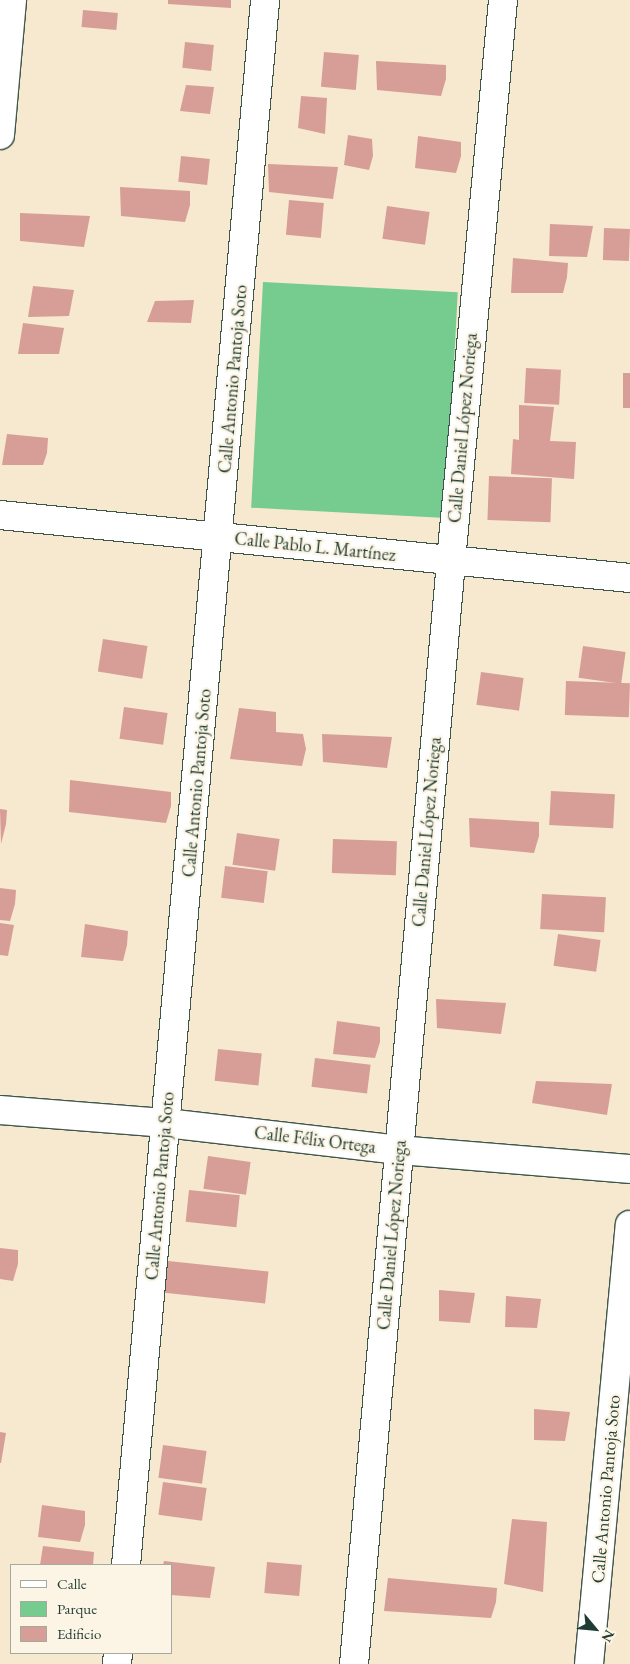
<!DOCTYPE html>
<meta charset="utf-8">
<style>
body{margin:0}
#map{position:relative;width:630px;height:1664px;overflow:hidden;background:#f7e8d0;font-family:"EB Garamond",serif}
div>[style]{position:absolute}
.green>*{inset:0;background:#76cb8f;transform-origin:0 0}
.building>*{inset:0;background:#d69e97;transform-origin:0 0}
.roads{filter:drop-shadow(1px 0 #3f574b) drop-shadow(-1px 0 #3f574b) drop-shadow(0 1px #3f574b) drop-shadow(0 -1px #3f574b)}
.minor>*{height:28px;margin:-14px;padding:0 14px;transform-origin:14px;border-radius:14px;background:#fff}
span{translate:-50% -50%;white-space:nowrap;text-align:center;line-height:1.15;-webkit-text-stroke:4.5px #fcf5e5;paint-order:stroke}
.street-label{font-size:18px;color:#1f3d34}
.legend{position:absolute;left:10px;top:1564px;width:162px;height:90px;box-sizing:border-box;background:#fcf5e5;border:1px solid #a4ab9e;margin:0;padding:6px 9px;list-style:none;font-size:15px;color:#1f3d34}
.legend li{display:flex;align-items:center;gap:10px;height:25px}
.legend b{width:25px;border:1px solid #a4ab9e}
.north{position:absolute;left:570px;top:1604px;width:50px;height:50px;-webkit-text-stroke:4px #fcf5e5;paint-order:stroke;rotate:118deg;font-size:14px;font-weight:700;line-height:20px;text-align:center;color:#1f3d34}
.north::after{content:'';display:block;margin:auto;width:18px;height:22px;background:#1f3d34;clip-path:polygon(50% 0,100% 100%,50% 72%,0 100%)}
</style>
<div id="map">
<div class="green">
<div style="left:263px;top:282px;width:195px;height:226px;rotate:3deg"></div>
</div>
<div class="building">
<div style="clip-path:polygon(168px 0,231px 0,231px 8px,168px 4px)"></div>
<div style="left:83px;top:10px;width:35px;height:17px;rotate:5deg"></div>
<div style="left:185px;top:42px;width:29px;height:26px;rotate:6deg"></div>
<div style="left:324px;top:52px;width:35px;height:35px;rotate:5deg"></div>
<div style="clip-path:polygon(376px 61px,446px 65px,446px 79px,441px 96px,377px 90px)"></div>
<div style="clip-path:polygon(186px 85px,214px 87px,210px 114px,180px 111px)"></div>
<div style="clip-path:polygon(301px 96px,327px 98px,325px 134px,298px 128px)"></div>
<div style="clip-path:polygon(348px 135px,372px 139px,373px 156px,369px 170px,344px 165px)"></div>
<div style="clip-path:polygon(418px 136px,461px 142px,461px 156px,456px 173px,415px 168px)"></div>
<div style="left:181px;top:156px;width:29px;height:26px;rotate:6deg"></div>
<div style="clip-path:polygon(268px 164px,338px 167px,333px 199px,269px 192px)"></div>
<div style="clip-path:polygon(120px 187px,190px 191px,190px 205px,185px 222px,121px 216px)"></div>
<div style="left:289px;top:200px;width:35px;height:35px;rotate:5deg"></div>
<div style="left:387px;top:206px;width:43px;height:33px;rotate:8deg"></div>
<div style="clip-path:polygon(20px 213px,90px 216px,84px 247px,20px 241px)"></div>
<div style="clip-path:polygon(550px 224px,593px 226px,587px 257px,549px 256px)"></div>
<div style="left:604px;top:228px;width:26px;height:32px;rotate:2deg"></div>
<div style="clip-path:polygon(513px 258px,568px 263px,567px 277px,563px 293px,511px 293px)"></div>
<div style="clip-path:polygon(33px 286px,74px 290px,69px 316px,28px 317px)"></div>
<div style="clip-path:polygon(194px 300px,191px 323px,147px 322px,155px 301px)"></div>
<div style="clip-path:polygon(23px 323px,64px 328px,59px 354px,18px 354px)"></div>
<div style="left:526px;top:368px;width:35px;height:35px;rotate:3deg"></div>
<div style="left:623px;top:373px;width:7px;height:35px"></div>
<div style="clip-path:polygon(519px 405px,554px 407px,550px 441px,576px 442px,574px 479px,511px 474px,513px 439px,519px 440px)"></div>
<div style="clip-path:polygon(7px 434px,48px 438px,47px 453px,43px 465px,2px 465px)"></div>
<div style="left:489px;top:476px;width:63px;height:44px;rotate:2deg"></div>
<div style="left:103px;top:639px;width:45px;height:33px;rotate:9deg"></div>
<div style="left:583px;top:646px;width:43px;height:32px;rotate:8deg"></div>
<div style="left:481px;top:672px;width:43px;height:33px;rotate:8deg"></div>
<div style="left:566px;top:681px;width:64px;height:34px;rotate:2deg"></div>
<div style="left:124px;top:707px;width:44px;height:32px;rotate:8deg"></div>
<div style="clip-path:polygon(239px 708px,276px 712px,276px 732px,303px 734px,306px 749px,302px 766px,230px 759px)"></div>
<div style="clip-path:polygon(322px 734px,392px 737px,387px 768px,323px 762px)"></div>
<div style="clip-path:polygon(70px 780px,171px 792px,171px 806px,166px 823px,69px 812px)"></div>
<div style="left:551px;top:791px;width:64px;height:34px;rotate:3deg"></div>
<div style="clip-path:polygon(0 809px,7px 810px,6px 824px,1px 844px)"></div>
<div style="clip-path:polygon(469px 818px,539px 822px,539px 836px,534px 853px,470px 847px)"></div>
<div style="left:237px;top:833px;width:43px;height:32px;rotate:8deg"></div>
<div style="left:333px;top:839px;width:64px;height:34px;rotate:2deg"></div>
<div style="left:225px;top:866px;width:43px;height:32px;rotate:7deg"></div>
<div style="clip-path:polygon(0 888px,16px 890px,15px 904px,10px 921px,0 920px)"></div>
<div style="left:542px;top:894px;width:64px;height:35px;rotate:3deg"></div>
<div style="clip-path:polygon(0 923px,14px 925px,8px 956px,0 955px)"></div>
<div style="clip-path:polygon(85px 924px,128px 931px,127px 945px,123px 961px,81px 957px)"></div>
<div style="left:558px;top:934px;width:43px;height:32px;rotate:8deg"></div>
<div style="clip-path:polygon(436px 999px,506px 1003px,501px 1034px,437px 1028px)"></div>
<div style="clip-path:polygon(337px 1021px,380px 1027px,380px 1042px,375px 1058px,333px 1054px)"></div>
<div style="left:218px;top:1049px;width:44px;height:32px;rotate:6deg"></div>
<div style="left:315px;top:1058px;width:56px;height:29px;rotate:7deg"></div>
<div style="clip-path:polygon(536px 1081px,612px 1084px,607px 1115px,532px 1103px)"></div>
<div style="left:208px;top:1156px;width:43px;height:33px;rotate:8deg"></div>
<div style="left:189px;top:1190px;width:51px;height:32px;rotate:6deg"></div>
<div style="clip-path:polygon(0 1248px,18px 1250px,18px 1264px,13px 1281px,0 1279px)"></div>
<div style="left:168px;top:1261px;width:101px;height:32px;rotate:6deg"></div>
<div style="clip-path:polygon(439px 1290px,475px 1293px,470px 1323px,439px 1321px)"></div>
<div style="clip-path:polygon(506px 1296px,541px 1299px,537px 1328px,505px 1327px)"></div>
<div style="clip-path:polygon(534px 1409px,570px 1412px,565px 1441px,534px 1440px)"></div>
<div style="clip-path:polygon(0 1432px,6px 1433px,1px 1463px,0 1463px)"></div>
<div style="left:163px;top:1445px;width:44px;height:33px;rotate:8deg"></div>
<div style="left:163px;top:1482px;width:44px;height:33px;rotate:8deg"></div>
<div style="clip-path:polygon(42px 1505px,85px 1511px,85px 1525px,80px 1542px,38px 1537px)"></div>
<div style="clip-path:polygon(512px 1519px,547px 1522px,543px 1592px,504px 1584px)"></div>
<div style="clip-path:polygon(43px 1546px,94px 1552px,93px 1565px,40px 1565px)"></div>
<div style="clip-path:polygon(164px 1561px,215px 1567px,210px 1598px,171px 1595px,171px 1565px,163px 1565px)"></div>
<div style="left:267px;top:1562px;width:35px;height:31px;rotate:5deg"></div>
<div style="clip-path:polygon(388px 1578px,497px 1588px,496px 1602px,491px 1618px,384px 1611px)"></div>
</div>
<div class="roads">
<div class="minor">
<div style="left:0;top:135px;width:136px;rotate:-84.9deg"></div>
<div style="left:0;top:515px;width:633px;rotate:5.71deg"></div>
<div style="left:0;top:1110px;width:167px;rotate:4.5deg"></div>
<div style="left:166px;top:1123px;width:235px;rotate:6.6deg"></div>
<div style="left:399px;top:1150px;width:232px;rotate:4.7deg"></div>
<div style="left:126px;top:1565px;width:1571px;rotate:-84.92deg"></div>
<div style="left:117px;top:1664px;width:11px;rotate:-85deg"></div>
<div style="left:354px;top:1664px;width:1107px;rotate:-84.97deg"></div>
<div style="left:451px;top:561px;width:563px;rotate:-84.7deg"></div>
<div style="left:589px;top:1664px;width:441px;rotate:-84.7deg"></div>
</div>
</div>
<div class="street-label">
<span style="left:233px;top:379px;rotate:-85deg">Calle Antonio Pantoja Soto</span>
<span style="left:463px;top:428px;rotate:-85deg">Calle Daniel López Noriega</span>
<span style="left:315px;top:547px;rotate:6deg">Calle Pablo L. Martínez</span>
<span style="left:197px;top:783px;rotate:-85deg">Calle Antonio Pantoja Soto</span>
<span style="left:427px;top:832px;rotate:-85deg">Calle Daniel López Noriega</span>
<span style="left:315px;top:1140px;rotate:7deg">Calle Félix Ortega</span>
<span style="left:160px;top:1186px;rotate:-85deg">Calle Antonio Pantoja Soto</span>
<span style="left:392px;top:1235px;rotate:-85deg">Calle Daniel López Noriega</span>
<span style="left:606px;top:1489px;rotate:-85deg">Calle Antonio Pantoja Soto</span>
</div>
<ul class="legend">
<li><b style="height:6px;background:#fff"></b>Calle</li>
<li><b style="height:14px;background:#76cb8f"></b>Parque</li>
<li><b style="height:14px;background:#d69e97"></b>Edificio</li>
</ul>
<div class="north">N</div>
</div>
